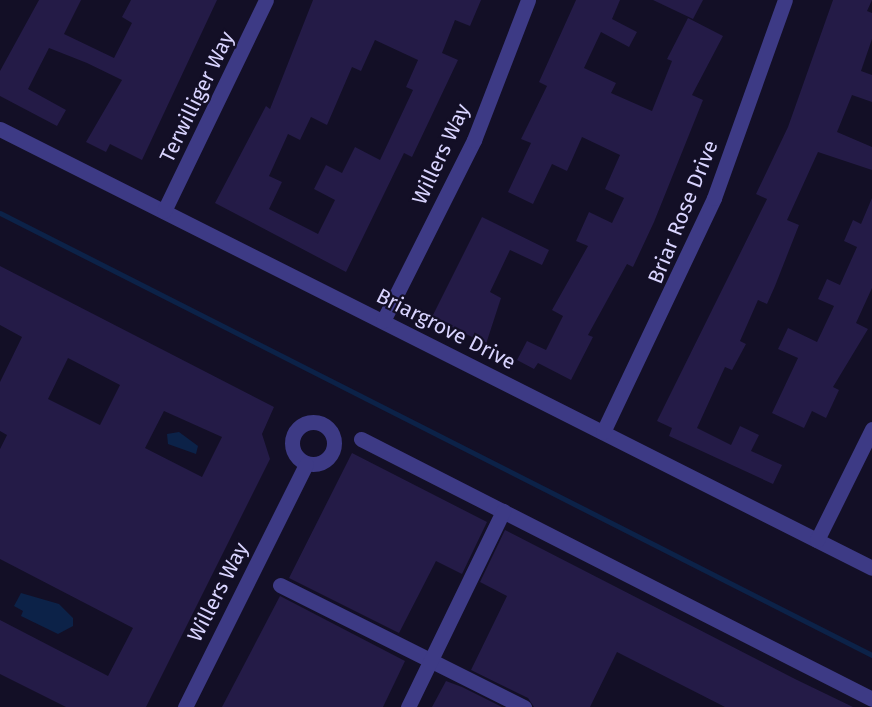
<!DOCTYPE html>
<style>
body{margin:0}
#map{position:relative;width:872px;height:707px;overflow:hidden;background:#130f26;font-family:"Fira Sans",sans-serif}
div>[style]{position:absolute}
.water>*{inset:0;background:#0c2248}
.stream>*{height:5px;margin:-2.5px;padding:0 2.5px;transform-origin:2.5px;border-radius:2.5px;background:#0c2248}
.building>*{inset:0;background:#241b47}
.minor>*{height:15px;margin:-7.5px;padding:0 7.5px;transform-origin:7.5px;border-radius:7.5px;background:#3d3a85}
.minor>.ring{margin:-7.5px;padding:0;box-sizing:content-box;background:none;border:15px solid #3d3a85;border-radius:50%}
span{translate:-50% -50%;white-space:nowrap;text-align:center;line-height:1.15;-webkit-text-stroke:4.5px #130f26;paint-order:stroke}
.street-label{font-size:21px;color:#d9d4ff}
</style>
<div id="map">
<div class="water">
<div style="clip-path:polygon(179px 432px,198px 446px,196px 454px,168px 444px,167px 434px)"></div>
<div style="clip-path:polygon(21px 593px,59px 604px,73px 618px,73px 626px,58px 634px,21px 616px,23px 611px,14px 606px)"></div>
</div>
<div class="stream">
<div style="left:0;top:213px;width:978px;rotate:26.88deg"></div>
</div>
<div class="building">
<div style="clip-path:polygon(39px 0,81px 0,64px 34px,114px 58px,132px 23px,122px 17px,131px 0,217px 0,142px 160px,110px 144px,106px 152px,86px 142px,122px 80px,87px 63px,49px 48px,28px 89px,66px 110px,57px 126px,0 96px,0 71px)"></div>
<div style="clip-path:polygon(evenodd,313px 0,481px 0,470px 26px,455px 20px,442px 53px,458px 60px,412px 157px,404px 153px,346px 272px,215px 203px,266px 106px,270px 109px,313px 0,375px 40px,418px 60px,406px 87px,413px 90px,380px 160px,355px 147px,342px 173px,326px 165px,314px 189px,335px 200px,318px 234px,269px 209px,282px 182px,269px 176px,288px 134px,300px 140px,311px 117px,327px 125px,352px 67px,361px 71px,375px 40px)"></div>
<div style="clip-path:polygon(576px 0,620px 0,612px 19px,637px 32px,629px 47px,601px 32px,584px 68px,616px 83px,611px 93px,652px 111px,672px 61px,667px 59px,688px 18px,723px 36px,692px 95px,703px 100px,654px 222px,633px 267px,627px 264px,588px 335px,593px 337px,571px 380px,538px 363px,534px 369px,517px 360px,527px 341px,546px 350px,563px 316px,552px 310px,588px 246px,576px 241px,589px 212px,612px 223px,624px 198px,605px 189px,620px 155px,582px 137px,567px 171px,552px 164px,533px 204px,508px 192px,531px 143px,521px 139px,547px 86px,539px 82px)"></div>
<div style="clip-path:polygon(653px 0,703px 0,693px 19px)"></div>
<div style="clip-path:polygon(833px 0,872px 0,867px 11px,872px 13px,872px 39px,861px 71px,872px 75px,872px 102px,852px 95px,837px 132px,872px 147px,872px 170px,818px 152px,787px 220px,799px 225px,775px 286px,767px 304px,758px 300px,740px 341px,746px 344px,732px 370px,725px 367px,697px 428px,731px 445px,740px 426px,759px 435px,751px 451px,782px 465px,773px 484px,669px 436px,672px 428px,657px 421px,767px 199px,756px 194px,788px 127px)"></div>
<div style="clip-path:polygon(872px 198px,872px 288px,856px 323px,868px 329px,833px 387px,839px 390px,826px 418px,812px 411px,804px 428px,772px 413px,798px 358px,778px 349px,788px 328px,817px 342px,834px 306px,818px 299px,827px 279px,840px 285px,857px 247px,844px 241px,853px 220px,861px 224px)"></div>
<div style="clip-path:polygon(482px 217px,549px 250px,542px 265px,510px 250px,490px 292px,501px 298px,486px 344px,432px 317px)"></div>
<div style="clip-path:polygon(evenodd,0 266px,274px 407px,262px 434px,270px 459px,146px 707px,66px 707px,0 674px,0 620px,108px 676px,133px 628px,0 559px,0 449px,7px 435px,0 431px,0 382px,22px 337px,0 325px,0 266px,68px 358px,120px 385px,100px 425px,48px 399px,68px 358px,0 266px,164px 411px,222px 437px,202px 477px,145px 448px,164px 411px)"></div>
<div style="clip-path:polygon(352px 453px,487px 522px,462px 574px,436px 561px,399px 633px,289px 578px)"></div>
<div style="clip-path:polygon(505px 530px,795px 679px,853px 707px,725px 707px,617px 652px,590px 707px,534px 707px,528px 698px,471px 670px,507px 596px,480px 582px)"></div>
<div style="clip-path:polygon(280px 596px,405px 661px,383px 707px,222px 707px)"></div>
<div style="clip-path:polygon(446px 681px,462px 687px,502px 707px,432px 707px)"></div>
</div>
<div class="minor">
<div style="left:0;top:129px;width:976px;rotate:26.72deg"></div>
<div style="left:164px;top:211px;width:234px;rotate:-64.2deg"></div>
<div style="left:383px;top:321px;width:203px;rotate:-63.3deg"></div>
<div style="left:474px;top:140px;width:150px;rotate:-68.9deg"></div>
<div class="ring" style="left:292px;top:422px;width:27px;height:27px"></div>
<div style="left:603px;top:432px;width:259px;rotate:-64.6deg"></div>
<div style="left:714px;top:198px;width:210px;rotate:-70.3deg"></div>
<div style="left:361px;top:439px;width:573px;rotate:26.97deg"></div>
<div style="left:817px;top:540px;width:124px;rotate:-63.6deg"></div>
<div style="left:280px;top:585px;width:273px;rotate:26.6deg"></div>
<div style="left:185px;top:707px;width:271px;rotate:-63.5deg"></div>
<div style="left:408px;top:707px;width:218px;rotate:-64.1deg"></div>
</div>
<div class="street-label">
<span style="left:197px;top:97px;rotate:-64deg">Terwilliger Way</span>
<span style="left:441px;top:154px;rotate:-65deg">Willers Way</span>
<span style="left:683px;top:212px;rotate:-68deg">Briar Rose Drive</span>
<span style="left:446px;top:329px;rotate:27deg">Briargrove Drive</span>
<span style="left:218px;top:592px;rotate:-63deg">Willers Way</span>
</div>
</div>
